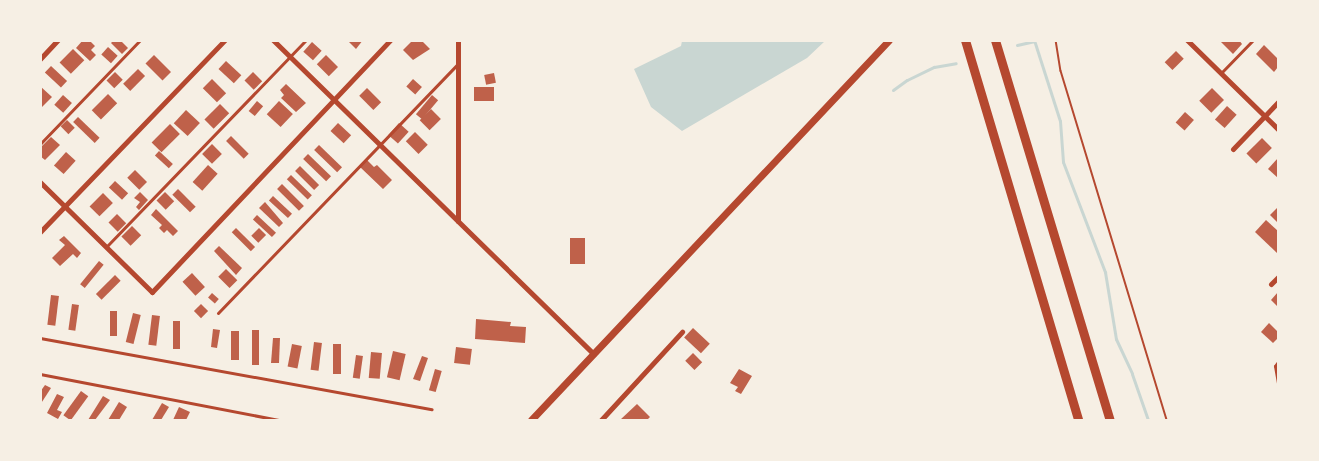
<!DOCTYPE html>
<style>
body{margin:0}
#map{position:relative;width:1319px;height:461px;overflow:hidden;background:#f6efe4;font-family:Barlow,sans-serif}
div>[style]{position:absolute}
.water>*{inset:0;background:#c9d6d2}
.stream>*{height:3px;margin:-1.5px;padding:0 1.5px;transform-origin:1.5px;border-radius:1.5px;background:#c9d6d2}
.building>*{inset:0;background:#bf614a;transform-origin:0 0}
.path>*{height:1.5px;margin:-0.75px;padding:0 0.75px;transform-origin:0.75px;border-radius:0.75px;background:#b5482f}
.service>*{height:3px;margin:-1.5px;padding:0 1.5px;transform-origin:1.5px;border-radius:1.5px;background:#b5482f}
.minor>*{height:5px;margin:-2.5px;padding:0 2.5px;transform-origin:2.5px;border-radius:2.5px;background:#b5482f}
.tertiary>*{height:7px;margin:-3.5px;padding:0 3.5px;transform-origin:3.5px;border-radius:3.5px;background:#b5482f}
.motorway>*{height:9px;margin:-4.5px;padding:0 4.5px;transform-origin:4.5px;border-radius:4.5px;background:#b5482f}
span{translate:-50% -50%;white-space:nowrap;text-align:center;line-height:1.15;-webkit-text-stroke:6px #f6efe4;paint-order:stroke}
.frame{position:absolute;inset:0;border:42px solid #f6efe4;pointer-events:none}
</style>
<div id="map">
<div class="water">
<div style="clip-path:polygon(682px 41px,682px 40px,825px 41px,807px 58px,682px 131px,651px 107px,634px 69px,681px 46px)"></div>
</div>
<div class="stream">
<div style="left:1034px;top:40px;width:85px;rotate:72.2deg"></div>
<div style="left:1060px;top:121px;width:41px;rotate:85.8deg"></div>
<div style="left:1063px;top:162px;width:118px;rotate:69.1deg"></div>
<div style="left:1105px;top:272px;width:68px;rotate:80.7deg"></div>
<div style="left:1116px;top:339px;width:38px;rotate:65deg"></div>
<div style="left:1132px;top:374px;width:49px;rotate:70.8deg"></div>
<div style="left:1017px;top:45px;width:17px;rotate:-13deg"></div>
<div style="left:893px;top:90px;width:17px;rotate:-36deg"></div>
<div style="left:907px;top:80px;width:30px;rotate:-26deg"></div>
<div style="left:934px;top:67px;width:22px;rotate:-10deg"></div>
</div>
<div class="building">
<div style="clip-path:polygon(83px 40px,89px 40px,95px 46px,91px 50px,96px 55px,90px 61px,76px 48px)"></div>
<div style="clip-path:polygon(114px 40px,120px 40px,128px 48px,122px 54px,111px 43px)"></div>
<div style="clip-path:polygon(351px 40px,363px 40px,356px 49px,349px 42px)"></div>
<div style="clip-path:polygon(413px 40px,421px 40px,430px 49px,413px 60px,403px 50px)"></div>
<div style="clip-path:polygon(1219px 40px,1239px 40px,1242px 44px,1233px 54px)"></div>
<div style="left:312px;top:42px;width:13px;height:13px;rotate:42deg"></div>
<div style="clip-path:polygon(1264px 45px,1278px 59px,1278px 67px,1274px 72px,1256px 54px)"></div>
<div style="left:108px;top:47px;width:13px;height:10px;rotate:42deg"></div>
<div style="left:73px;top:49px;width:16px;height:19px;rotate:45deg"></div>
<div style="left:1176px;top:51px;width:11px;height:16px;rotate:45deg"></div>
<div style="left:154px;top:55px;width:24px;height:12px;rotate:45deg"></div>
<div style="left:326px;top:55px;width:17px;height:13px;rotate:45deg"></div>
<div style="left:226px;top:61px;width:21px;height:11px;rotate:43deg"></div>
<div style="left:51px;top:66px;width:22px;height:9px;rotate:43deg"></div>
<div style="left:138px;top:69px;width:10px;height:21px;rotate:45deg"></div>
<div style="left:115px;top:72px;width:11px;height:12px;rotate:45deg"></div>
<div style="left:253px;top:72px;width:13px;height:12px;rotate:45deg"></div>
<div style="left:494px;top:73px;width:10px;height:10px;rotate:79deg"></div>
<div style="left:212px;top:79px;width:20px;height:13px;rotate:45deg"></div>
<div style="left:413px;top:79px;width:12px;height:10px;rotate:42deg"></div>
<div style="clip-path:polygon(286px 84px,306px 103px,296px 112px,281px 98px,284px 95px,280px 90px)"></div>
<div style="clip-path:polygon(40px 86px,52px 97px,40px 109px)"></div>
<div style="left:494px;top:87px;width:14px;height:20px;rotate:90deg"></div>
<div style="left:367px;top:88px;width:20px;height:11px;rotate:45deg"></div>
<div style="left:1212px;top:88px;width:17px;height:18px;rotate:45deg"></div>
<div style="left:108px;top:94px;width:13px;height:23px;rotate:45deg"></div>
<div style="left:63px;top:95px;width:12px;height:13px;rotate:42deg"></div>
<div style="left:432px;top:95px;width:8px;height:25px;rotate:40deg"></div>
<div style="left:257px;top:101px;width:8px;height:13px;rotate:40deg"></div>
<div style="left:279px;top:101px;width:19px;height:18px;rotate:43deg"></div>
<div style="left:220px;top:104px;width:13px;height:22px;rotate:45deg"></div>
<div style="left:1227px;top:106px;width:13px;height:18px;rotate:42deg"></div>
<div style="left:431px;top:109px;width:14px;height:16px;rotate:45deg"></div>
<div style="left:186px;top:110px;width:19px;height:18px;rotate:43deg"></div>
<div style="left:1185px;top:112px;width:12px;height:14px;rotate:42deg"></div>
<div style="left:78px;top:117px;width:30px;height:7px;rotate:44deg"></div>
<div style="left:67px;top:120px;width:11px;height:9px;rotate:45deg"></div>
<div style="left:338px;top:123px;width:18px;height:11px;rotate:43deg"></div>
<div style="left:399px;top:123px;width:13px;height:16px;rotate:42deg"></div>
<div style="left:170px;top:124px;width:14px;height:26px;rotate:45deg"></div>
<div style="left:415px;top:132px;width:18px;height:13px;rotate:45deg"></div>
<div style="left:231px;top:136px;width:25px;height:7px;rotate:45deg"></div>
<div style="clip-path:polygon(51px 137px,60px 145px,45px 160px,40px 156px,40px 148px)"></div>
<div style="left:1262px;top:138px;width:14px;height:22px;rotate:45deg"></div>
<div style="left:212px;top:144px;width:14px;height:14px;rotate:45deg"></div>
<div style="left:319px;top:145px;width:32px;height:7px;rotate:44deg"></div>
<div style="left:159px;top:151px;width:19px;height:6px;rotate:43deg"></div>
<div style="left:66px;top:152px;width:13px;height:18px;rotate:42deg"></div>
<div style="left:308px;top:154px;width:32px;height:7px;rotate:44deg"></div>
<div style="clip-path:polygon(1278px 158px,1278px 178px,1268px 169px)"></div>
<div style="clip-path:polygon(367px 160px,374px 167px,377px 165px,392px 180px,383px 189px,360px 167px)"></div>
<div style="left:208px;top:165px;width:13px;height:23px;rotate:42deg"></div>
<div style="left:300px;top:166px;width:27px;height:7px;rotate:45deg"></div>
<div style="left:135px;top:170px;width:17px;height:11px;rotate:45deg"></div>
<div style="left:291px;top:175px;width:29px;height:6px;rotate:44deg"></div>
<div style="left:115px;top:181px;width:18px;height:9px;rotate:43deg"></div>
<div style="left:282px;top:184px;width:31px;height:7px;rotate:45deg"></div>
<div style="left:178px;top:189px;width:25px;height:8px;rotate:45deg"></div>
<div style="clip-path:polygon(140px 192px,148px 200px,139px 210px,136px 207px,140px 202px,134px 198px)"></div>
<div style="left:165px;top:192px;width:13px;height:12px;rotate:45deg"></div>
<div style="left:103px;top:193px;width:14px;height:19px;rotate:45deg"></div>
<div style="left:273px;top:196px;width:26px;height:6px;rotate:43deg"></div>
<div style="clip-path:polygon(265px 202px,283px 223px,279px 227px,259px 208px)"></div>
<div style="clip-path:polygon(1278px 207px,1278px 223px,1270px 215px)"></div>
<div style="clip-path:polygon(156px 209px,178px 231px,173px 236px,167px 230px,164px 233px,159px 228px,162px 225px,151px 215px)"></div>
<div style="left:117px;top:214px;width:13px;height:12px;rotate:45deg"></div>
<div style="left:257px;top:215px;width:26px;height:6px;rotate:43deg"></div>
<div style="clip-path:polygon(1266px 220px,1278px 231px,1277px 253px,1255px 232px)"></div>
<div style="left:132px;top:226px;width:13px;height:15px;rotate:45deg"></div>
<div style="left:236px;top:228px;width:27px;height:6px;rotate:45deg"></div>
<div style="left:259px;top:228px;width:10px;height:11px;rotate:45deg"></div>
<div style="clip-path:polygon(64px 236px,81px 253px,77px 258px,73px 254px,60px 266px,52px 258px,65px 245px,59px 240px)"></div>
<div style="left:570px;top:238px;width:15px;height:26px"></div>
<div style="clip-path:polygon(219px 246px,242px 268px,236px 275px,214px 251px)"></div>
<div style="left:99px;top:261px;width:6px;height:30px;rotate:39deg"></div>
<div style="left:226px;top:269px;width:16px;height:11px;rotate:45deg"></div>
<div style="left:192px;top:273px;width:19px;height:13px;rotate:47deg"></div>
<div style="left:115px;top:275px;width:8px;height:27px;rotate:45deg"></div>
<div style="clip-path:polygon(1278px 292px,1278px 307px,1271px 300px)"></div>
<div style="left:212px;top:293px;width:9px;height:6px;rotate:41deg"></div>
<div style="left:51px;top:295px;width:8px;height:30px;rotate:7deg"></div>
<div style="left:72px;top:304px;width:7px;height:26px;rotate:8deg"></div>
<div style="left:201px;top:304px;width:10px;height:10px;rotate:45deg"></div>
<div style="left:110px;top:311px;width:7px;height:25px"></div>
<div style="left:133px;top:313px;width:8px;height:30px;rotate:14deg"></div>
<div style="left:152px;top:315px;width:8px;height:30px;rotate:7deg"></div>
<div style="clip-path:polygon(476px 319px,511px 322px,510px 326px,526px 327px,525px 343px,475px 339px)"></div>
<div style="left:173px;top:321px;width:7px;height:28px"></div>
<div style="clip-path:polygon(1269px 323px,1278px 332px,1278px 338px,1273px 343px,1261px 332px)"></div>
<div style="left:693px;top:328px;width:23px;height:13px;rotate:43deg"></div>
<div style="clip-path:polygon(213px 329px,220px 330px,217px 348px,211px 347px)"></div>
<div style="left:252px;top:330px;width:7px;height:35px"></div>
<div style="left:231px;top:331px;width:8px;height:29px"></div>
<div style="clip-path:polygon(273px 338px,280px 338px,279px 363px,271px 363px)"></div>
<div style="left:314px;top:342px;width:8px;height:28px;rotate:7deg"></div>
<div style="left:292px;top:344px;width:10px;height:23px;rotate:11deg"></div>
<div style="left:333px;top:344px;width:8px;height:30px"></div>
<div style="left:456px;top:347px;width:16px;height:16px;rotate:7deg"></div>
<div style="left:393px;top:351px;width:13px;height:27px;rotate:13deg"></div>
<div style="left:371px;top:352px;width:11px;height:26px;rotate:5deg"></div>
<div style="left:693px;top:353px;width:13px;height:11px;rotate:45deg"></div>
<div style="left:356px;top:355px;width:7px;height:23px;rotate:8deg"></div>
<div style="clip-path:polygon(422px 356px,428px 358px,420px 381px,413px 379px)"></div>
<div style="left:435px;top:369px;width:7px;height:22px;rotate:16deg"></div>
<div style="clip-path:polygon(739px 369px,752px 376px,741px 394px,735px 391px,738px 387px,730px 383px)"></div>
<div style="clip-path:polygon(45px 385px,51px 388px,40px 405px,40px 392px)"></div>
<div style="left:81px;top:391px;width:9px;height:30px;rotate:36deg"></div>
<div style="clip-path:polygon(57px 394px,64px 397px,57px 410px,62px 412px,58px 419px,47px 413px)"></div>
<div style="clip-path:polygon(103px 396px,110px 400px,95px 420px,88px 420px)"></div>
<div style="clip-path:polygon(119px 402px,127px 407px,119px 420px,108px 420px)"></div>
<div style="clip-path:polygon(162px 403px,169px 407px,161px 420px,152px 420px)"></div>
<div style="clip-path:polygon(637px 404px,650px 417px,647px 420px,620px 420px)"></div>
<div style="clip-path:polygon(179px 407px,190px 412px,186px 420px,173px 420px)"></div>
</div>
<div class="path">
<div style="left:1056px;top:40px;width:31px;rotate:81deg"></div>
<div style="left:1061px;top:71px;width:365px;rotate:73.1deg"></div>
</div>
<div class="service">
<div style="left:1221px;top:73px;width:46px;rotate:-45.9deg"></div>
<div style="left:40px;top:144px;width:144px;rotate:-46.1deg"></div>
<div style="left:107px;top:246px;width:286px;rotate:-46deg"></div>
<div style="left:218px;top:313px;width:344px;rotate:-46.1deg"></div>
<div style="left:40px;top:338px;width:398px;rotate:10.3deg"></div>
<div style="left:1278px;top:362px;width:5px;rotate:127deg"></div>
<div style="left:1275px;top:366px;width:17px;rotate:80deg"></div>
<div style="left:40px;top:374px;width:243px;rotate:10.9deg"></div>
</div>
<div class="minor">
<div style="left:273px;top:40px;width:449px;rotate:44.4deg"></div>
<div style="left:1187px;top:40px;width:127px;rotate:44.4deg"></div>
<div style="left:40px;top:59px;width:26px;rotate:-47deg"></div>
<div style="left:1233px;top:149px;width:65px;rotate:-46.2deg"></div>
<div style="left:40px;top:182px;width:157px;rotate:44.5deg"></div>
<div style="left:152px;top:292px;width:347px;rotate:-46.6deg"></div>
<div style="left:458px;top:221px;width:181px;rotate:-90deg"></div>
<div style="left:40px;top:232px;width:267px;rotate:-46.1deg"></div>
<div style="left:1271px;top:284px;width:10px;rotate:-45deg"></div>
<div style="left:601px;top:420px;width:120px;rotate:-47.4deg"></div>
</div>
<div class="tertiary">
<div style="left:531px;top:420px;width:522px;rotate:-46.71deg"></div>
</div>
<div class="motorway">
<div style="left:965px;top:40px;width:396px;rotate:73.4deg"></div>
<div style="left:995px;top:40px;width:397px;rotate:73.2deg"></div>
</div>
<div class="frame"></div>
</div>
